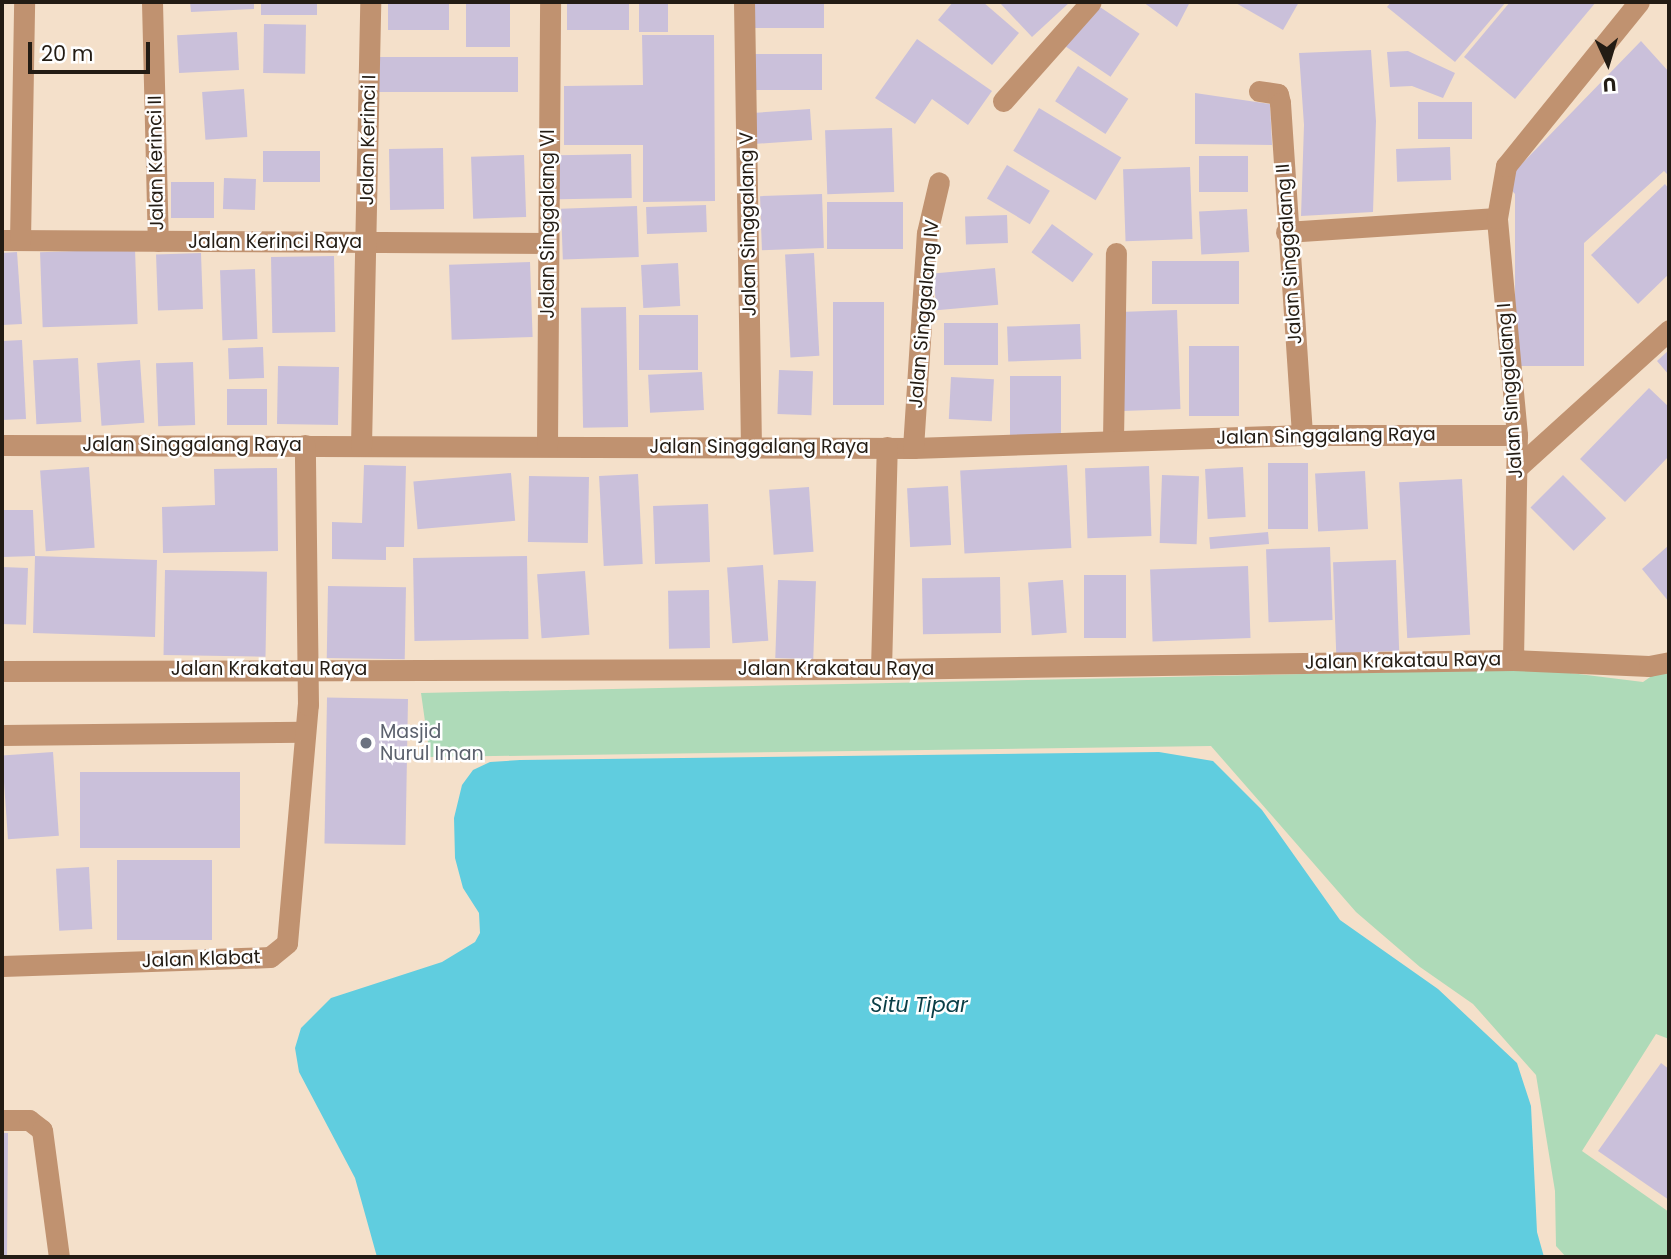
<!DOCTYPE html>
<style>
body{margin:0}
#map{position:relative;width:1671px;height:1259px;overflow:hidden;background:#f4e0ca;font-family:Poppins,sans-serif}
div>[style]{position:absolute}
.green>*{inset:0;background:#aedab8}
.water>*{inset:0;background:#60cddf}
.building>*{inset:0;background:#cac0da;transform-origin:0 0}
.minor>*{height:21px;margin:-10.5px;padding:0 10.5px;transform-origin:10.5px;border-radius:10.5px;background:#c09270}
.dots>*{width:19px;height:19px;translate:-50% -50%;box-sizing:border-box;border:4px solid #fff;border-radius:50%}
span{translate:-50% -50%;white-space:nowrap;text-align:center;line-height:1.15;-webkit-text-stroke:5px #fff;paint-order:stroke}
.street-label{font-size:19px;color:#231c14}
.worship-label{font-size:19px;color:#5b616d}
.left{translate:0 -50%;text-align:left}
.water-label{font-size:21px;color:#0a3e46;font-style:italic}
.frame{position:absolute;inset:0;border:4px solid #231c14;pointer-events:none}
.north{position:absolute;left:1573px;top:28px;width:70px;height:70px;-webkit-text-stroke:5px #fff;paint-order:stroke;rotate:176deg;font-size:19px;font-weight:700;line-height:28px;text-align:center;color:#231c14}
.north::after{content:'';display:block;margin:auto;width:24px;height:32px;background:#231c14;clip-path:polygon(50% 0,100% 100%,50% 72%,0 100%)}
.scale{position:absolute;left:28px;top:42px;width:122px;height:32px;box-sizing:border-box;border:4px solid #231c14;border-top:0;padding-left:9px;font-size:21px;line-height:24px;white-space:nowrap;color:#231c14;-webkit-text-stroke:5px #fff;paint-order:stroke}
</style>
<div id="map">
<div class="green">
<div style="clip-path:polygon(1669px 664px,1669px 1039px,1656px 1034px,1582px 1151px,1669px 1212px,1669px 1257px,1566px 1257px,1556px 1246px,1555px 1191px,1536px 1075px,1473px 1004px,1420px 967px,1356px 912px,1211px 746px,430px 757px,421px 693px,1538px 669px,1643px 682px)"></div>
</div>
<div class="water">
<div style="clip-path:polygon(1159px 752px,1213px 761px,1262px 810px,1340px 920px,1438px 989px,1517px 1063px,1531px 1106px,1537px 1232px,1544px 1257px,377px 1257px,355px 1178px,299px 1072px,295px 1048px,301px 1028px,331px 998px,442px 962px,475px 942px,480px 933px,479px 913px,463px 888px,455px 858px,454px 818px,462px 785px,473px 770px,490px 762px,520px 760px)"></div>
</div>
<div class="building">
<div style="clip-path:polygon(190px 2px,254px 2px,254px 9px,191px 12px)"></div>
<div style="left:261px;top:2px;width:56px;height:13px"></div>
<div style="left:388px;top:2px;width:61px;height:28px"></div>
<div style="left:466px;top:2px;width:44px;height:45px"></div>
<div style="left:567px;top:2px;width:62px;height:28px"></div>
<div style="left:639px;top:2px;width:29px;height:30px"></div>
<div style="left:755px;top:2px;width:69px;height:26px"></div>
<div style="clip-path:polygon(953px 2px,983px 2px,1019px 33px,992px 65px,938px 20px)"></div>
<div style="clip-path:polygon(999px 2px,1070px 2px,1032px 37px)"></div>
<div style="clip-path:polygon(1143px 2px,1190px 2px,1177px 27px)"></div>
<div style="clip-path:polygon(1234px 2px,1299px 2px,1283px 30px)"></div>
<div style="clip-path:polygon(1391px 2px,1506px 2px,1455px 62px,1387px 7px)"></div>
<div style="clip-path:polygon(1510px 2px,1596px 2px,1515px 99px,1464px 57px)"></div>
<div style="left:1094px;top:3px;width:55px;height:52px;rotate:34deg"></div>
<div style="left:264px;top:24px;width:42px;height:49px;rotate:1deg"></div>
<div style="left:237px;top:32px;width:38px;height:60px;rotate:87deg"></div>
<div style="clip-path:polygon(642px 35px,714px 35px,715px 201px,643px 202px,643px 145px,564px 145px,564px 86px,643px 85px)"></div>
<div style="clip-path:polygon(917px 39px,992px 91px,968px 125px,932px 99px,915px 124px,875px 98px)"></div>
<div style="clip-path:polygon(1641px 41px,1669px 72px,1669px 176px,1664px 171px,1584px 243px,1584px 366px,1515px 366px,1515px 194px,1504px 182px)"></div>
<div style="clip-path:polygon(1371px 50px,1376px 121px,1373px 212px,1301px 216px,1304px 125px,1299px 53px)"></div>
<div style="clip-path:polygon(1408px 51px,1455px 73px,1443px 98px,1412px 86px,1390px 87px,1387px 52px)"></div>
<div style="left:751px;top:54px;width:71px;height:36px"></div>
<div style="left:377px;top:57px;width:141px;height:35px"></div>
<div style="left:1078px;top:66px;width:60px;height:42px;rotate:33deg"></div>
<div style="left:244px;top:89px;width:48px;height:42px;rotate:86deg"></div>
<div style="clip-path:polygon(1195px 93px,1270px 104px,1272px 145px,1195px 144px)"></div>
<div style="left:1418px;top:102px;width:54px;height:37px"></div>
<div style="left:1039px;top:108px;width:96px;height:50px;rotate:31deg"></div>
<div style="left:810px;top:109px;width:31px;height:62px;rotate:86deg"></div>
<div style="left:892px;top:128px;width:64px;height:67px;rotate:88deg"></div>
<div style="left:1450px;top:147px;width:33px;height:54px;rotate:88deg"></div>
<div style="left:443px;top:148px;width:61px;height:54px;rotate:89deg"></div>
<div style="left:263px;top:151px;width:57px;height:31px"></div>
<div style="left:631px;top:154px;width:44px;height:73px;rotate:89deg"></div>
<div style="left:524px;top:155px;width:62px;height:53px;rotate:88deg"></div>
<div style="left:1199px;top:156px;width:49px;height:36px"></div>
<div style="left:1007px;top:165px;width:50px;height:39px;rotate:31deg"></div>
<div style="left:1190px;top:167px;width:72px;height:67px;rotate:88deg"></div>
<div style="left:224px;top:178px;width:32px;height:31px;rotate:2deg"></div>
<div style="left:214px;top:182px;width:36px;height:43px;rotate:90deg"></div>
<div style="clip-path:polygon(1665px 184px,1669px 189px,1669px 274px,1638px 304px,1591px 255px)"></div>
<div style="left:822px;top:194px;width:54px;height:62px;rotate:88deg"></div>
<div style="left:903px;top:202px;width:47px;height:76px;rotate:90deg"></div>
<div style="left:706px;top:205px;width:27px;height:60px;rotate:88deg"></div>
<div style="left:637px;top:206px;width:51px;height:76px;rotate:88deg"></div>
<div style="left:1247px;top:209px;width:43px;height:48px;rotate:87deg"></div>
<div style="left:1007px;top:215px;width:28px;height:42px;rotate:88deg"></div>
<div style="left:1052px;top:224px;width:51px;height:35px;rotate:36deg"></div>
<div style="left:135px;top:249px;width:75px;height:95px;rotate:88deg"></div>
<div style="clip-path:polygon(17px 252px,22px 324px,2px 325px,2px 253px)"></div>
<div style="left:201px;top:253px;width:56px;height:45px;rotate:88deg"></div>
<div style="left:814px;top:253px;width:103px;height:29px;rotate:87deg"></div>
<div style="left:334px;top:256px;width:76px;height:63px;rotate:89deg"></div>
<div style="left:1152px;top:261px;width:87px;height:43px"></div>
<div style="left:530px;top:262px;width:75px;height:81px;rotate:88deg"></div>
<div style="left:678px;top:263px;width:43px;height:37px;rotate:87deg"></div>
<div style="left:995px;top:268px;width:37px;height:62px;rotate:85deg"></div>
<div style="left:255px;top:269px;width:70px;height:35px;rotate:88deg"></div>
<div style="left:833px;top:302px;width:51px;height:103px"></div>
<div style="left:626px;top:307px;width:120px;height:45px;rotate:89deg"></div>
<div style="left:1177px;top:310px;width:99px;height:58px;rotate:88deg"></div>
<div style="left:639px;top:315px;width:59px;height:55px"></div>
<div style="left:998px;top:323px;width:42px;height:54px;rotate:90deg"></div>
<div style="left:1080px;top:324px;width:35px;height:73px;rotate:88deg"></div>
<div style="clip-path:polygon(22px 340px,26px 419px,2px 420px,2px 341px)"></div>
<div style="left:1239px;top:346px;width:70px;height:50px;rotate:90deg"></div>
<div style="left:263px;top:347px;width:31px;height:35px;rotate:88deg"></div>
<div style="clip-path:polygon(1669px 350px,1669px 375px,1657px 361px)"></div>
<div style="left:78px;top:358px;width:64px;height:45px;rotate:87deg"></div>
<div style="left:140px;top:360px;width:63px;height:43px;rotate:86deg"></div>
<div style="left:193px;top:362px;width:63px;height:37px;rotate:88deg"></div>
<div style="left:278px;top:366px;width:61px;height:58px;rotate:1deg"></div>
<div style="left:779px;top:370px;width:34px;height:44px;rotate:2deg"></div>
<div style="left:702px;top:372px;width:38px;height:54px;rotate:87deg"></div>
<div style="left:1010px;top:376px;width:51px;height:62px"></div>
<div style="left:951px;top:377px;width:43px;height:42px;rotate:3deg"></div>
<div style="clip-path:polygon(1649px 388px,1669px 407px,1669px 456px,1625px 502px,1580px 459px)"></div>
<div style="left:227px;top:389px;width:40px;height:36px"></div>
<div style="left:1268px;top:463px;width:40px;height:66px"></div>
<div style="clip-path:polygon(364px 465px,406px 466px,404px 547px,386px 547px,386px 560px,332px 559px,332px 522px,362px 523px)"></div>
<div style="left:1067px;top:465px;width:83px;height:107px;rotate:87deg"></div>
<div style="left:1149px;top:466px;width:70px;height:64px;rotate:88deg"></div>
<div style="left:89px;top:467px;width:81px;height:49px;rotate:86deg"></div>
<div style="left:1243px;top:467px;width:50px;height:38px;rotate:87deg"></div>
<div style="clip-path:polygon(277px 468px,278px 551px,163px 553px,162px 507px,215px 505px,214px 469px)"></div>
<div style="left:1365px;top:471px;width:58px;height:50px;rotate:87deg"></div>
<div style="left:511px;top:473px;width:48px;height:98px;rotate:85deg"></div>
<div style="left:638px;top:474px;width:90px;height:39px;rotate:87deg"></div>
<div style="left:1162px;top:475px;width:37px;height:68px;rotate:2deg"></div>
<div style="left:1563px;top:475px;width:61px;height:46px;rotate:45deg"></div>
<div style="left:529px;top:476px;width:60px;height:66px;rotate:1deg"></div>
<div style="left:1462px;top:479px;width:156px;height:63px;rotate:87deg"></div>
<div style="left:948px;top:486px;width:59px;height:41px;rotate:87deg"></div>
<div style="left:809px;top:487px;width:65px;height:40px;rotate:86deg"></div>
<div style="left:708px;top:504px;width:58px;height:55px;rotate:88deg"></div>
<div style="clip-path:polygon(2px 510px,33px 510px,35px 556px,157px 560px,155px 637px,33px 633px,35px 556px,2px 557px)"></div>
<div style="left:1268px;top:532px;width:12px;height:59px;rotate:85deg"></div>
<div style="clip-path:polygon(1669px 545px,1669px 602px,1642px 569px)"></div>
<div style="left:1330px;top:547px;width:73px;height:64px;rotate:88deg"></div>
<div style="left:527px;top:556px;width:83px;height:114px;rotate:89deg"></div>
<div style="left:1396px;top:560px;width:91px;height:63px;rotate:88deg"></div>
<div style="left:763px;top:565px;width:76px;height:36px;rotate:86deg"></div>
<div style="left:1248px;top:566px;width:72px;height:98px;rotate:88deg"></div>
<div style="left:2px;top:567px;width:26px;height:57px;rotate:2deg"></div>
<div style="left:165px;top:570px;width:102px;height:85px;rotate:1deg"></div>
<div style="left:585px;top:571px;width:64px;height:48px;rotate:86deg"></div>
<div style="left:1084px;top:575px;width:42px;height:63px"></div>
<div style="left:1000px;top:577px;width:56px;height:78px;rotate:89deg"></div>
<div style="left:778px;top:580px;width:38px;height:78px;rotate:2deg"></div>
<div style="left:1063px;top:580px;width:53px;height:35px;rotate:86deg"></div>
<div style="left:328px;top:586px;width:78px;height:72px;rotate:1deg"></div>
<div style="left:709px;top:590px;width:58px;height:41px;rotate:89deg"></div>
<div style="left:408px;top:699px;width:146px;height:81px;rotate:91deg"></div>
<div style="left:53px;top:752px;width:84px;height:51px;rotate:86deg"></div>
<div style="left:80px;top:772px;width:160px;height:76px"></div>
<div style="left:117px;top:860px;width:95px;height:80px"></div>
<div style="left:89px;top:867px;width:62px;height:33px;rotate:87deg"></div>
<div style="clip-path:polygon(1661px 1063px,1669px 1069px,1669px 1200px,1598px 1151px)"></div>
<div style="clip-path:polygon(2px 1133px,8px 1133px,7px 1257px,2px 1257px)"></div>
</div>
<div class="minor">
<div style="left:152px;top:2px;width:239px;rotate:88.6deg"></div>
<div style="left:744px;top:2px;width:443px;rotate:89.1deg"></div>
<div style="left:1259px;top:91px;width:19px;rotate:9deg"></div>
<div style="left:1278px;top:94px;width:9px;rotate:77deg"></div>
<div style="left:1280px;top:103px;width:333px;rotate:86.2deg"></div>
<div style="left:1003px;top:101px;width:132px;rotate:-48.4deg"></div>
<div style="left:1286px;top:232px;width:211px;rotate:-3.8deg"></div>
<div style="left:2px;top:240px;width:546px;rotate:0.31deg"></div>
<div style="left:20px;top:240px;width:238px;rotate:-89deg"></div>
<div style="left:1113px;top:440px;width:187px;rotate:-89.1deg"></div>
<div style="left:2px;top:445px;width:911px;rotate:0.19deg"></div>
<div style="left:913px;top:448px;width:389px;rotate:-1.9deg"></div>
<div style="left:1302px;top:435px;width:215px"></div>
<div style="left:361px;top:446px;width:444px;rotate:-88.8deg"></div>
<div style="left:547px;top:446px;width:444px;rotate:-89.6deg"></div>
<div style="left:913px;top:448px;width:215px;rotate:-86.3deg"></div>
<div style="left:927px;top:233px;width:52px;rotate:-76.8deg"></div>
<div style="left:1518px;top:467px;width:204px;rotate:-42.2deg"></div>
<div style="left:1513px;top:660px;width:225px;rotate:-89deg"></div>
<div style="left:1517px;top:435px;width:218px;rotate:-95.3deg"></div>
<div style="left:1497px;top:218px;width:53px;rotate:-80.2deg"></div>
<div style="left:1506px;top:166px;width:211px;rotate:-51deg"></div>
<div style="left:881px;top:669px;width:222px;rotate:-88.5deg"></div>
<div style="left:2px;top:671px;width:879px;rotate:-0.13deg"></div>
<div style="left:881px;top:669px;width:632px;rotate:-0.82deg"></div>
<div style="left:1513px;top:660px;width:136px;rotate:2.5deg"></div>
<div style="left:1649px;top:666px;width:20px;rotate:-11deg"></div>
<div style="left:2px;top:735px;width:301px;rotate:-0.6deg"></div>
<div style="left:2px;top:966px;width:268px;rotate:-1.9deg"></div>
<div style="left:270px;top:957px;width:22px;rotate:-39deg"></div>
<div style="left:287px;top:943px;width:239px;rotate:-85deg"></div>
<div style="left:308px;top:705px;width:260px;rotate:-90.7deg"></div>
<div style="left:2px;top:1120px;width:27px"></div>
<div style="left:29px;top:1120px;width:16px;rotate:38deg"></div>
<div style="left:42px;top:1130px;width:128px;rotate:82.4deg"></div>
</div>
<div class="dots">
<div style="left:366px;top:743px;background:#6b7280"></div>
</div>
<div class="street-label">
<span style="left:368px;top:140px;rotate:-89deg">Jalan Kerinci I</span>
<span style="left:156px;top:163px;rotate:-91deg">Jalan Kerinci II</span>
<span style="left:548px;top:224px;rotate:-90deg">Jalan Singgalang VI</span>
<span style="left:748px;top:224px;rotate:-91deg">Jalan Singgalang V</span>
<span style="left:275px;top:242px">Jalan Kerinci Raya</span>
<span style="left:1289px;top:254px;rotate:-94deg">Jalan Singgalang II</span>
<span style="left:924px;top:314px;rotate:-85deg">Jalan Singgalang IV</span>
<span style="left:1510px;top:391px;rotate:-94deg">Jalan Singgalang I</span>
<span style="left:1326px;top:436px;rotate:-1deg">Jalan Singgalang Raya</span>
<span style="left:192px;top:445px">Jalan Singgalang Raya</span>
<span style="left:759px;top:447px">Jalan Singgalang Raya</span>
<span style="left:1403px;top:661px;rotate:-1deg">Jalan Krakatau Raya</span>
<span style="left:269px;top:669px">Jalan Krakatau Raya</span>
<span style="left:836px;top:669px">Jalan Krakatau Raya</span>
<span style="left:201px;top:959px;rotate:-2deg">Jalan Klabat</span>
</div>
<div class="worship-label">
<span class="left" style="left:380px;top:743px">Masjid<br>Nurul Iman</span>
</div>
<div class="water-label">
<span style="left:919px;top:1005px">Situ Tipar</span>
</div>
<div class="frame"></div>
<div class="north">U</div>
<div class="scale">20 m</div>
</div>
